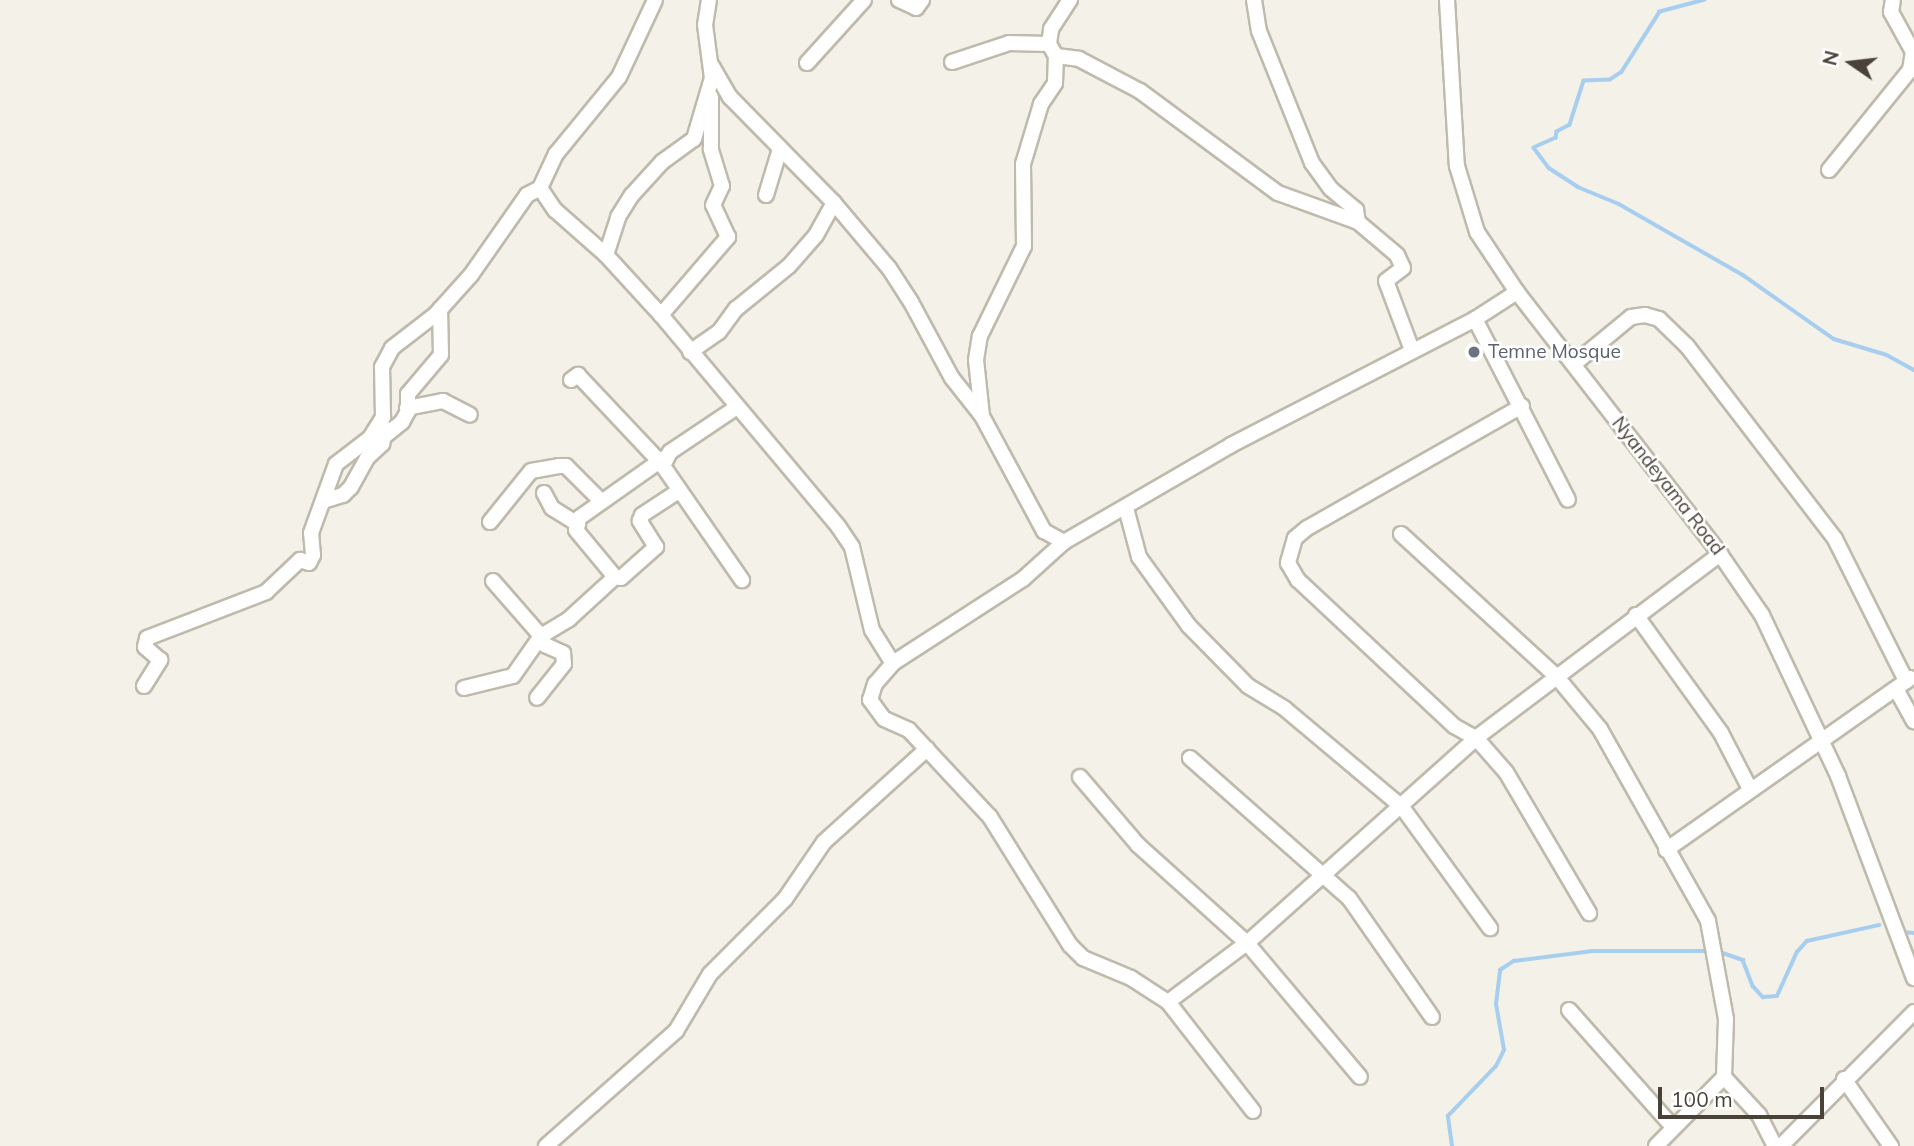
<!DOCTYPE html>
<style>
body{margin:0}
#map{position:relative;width:1914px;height:1146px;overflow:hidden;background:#f4f1e9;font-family:Mulish,sans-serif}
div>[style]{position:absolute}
.stream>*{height:3.5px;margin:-1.75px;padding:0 1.75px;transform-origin:1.75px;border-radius:1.75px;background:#a8ceef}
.roads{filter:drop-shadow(2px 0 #bfbaac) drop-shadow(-2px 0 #bfbaac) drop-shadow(0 2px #bfbaac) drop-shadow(0 -2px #bfbaac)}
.minor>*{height:14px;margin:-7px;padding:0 7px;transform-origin:7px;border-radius:7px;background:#fff}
.dots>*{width:19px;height:19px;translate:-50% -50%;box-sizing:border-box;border:4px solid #fff;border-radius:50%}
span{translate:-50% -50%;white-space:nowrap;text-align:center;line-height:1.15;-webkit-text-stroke:5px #fff;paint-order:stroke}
.worship-label{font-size:19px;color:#5b616d}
.left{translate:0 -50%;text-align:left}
.street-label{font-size:19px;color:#484238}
.north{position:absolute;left:1816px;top:28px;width:70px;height:70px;-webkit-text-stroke:5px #fff;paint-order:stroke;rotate:284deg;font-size:19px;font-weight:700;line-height:28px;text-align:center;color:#484238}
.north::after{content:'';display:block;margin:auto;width:24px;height:32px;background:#484238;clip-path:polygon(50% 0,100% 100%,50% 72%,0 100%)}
.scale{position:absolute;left:1658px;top:1087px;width:166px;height:32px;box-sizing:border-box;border:4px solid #484238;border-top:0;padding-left:9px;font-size:21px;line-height:24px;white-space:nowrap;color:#484238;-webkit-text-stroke:5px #fff;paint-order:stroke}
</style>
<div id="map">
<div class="stream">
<div style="left:1705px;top:0;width:47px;rotate:165.1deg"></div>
<div style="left:1660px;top:12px;width:71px;rotate:122.3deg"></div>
<div style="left:1622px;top:72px;width:14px;rotate:146deg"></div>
<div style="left:1610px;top:80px;width:26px;rotate:178deg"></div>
<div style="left:1584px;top:81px;width:46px;rotate:107.7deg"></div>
<div style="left:1570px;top:125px;width:15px;rotate:152deg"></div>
<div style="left:1557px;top:132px;width:6px;rotate:99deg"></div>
<div style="left:1556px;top:138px;width:24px;rotate:156deg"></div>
<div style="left:1534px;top:148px;width:25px;rotate:53deg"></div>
<div style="left:1549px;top:168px;width:35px;rotate:33deg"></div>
<div style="left:1578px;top:187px;width:44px;rotate:22.5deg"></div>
<div style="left:1619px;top:204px;width:143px;rotate:29.8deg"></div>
<div style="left:1743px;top:275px;width:111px;rotate:35.1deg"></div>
<div style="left:1834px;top:339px;width:55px;rotate:16.8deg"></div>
<div style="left:1887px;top:355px;width:31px;rotate:29deg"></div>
<div style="left:1902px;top:932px;width:12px;rotate:5deg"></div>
<div style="left:1717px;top:951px;width:28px;rotate:19deg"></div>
<div style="left:1743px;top:960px;width:28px;rotate:69deg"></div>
<div style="left:1753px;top:986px;width:15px;rotate:48deg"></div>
<div style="left:1763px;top:997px;width:14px;rotate:-4deg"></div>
<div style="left:1777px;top:996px;width:48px;rotate:-65.6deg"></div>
<div style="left:1797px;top:952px;width:15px;rotate:-48deg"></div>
<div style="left:1807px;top:941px;width:74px;rotate:-12.5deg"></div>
<div style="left:1452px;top:1146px;width:30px;rotate:-98deg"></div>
<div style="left:1448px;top:1116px;width:69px;rotate:-46.2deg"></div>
<div style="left:1496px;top:1066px;width:18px;rotate:-63deg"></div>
<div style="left:1504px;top:1050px;width:47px;rotate:-99.9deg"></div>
<div style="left:1496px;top:1004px;width:34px;rotate:-83deg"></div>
<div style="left:1500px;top:970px;width:17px;rotate:-33deg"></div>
<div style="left:1514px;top:961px;width:79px;rotate:-7.3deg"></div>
<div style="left:1592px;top:951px;width:117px"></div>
</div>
<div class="roads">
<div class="minor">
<div style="left:899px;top:0;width:19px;rotate:25deg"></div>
<div style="left:916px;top:8px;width:10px;rotate:-53deg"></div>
<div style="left:1254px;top:0;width:31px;rotate:81deg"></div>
<div style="left:1259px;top:31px;width:142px;rotate:68.1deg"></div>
<div style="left:1312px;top:163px;width:32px;rotate:54deg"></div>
<div style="left:1331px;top:189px;width:33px;rotate:40deg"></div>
<div style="left:1356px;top:210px;width:12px;rotate:81deg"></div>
<div style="left:1447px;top:0;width:166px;rotate:86.6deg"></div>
<div style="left:1457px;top:166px;width:69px;rotate:73.1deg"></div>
<div style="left:1477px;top:232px;width:72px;rotate:56.3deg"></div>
<div style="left:1517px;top:292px;width:331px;rotate:52.2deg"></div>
<div style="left:1720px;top:554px;width:74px;rotate:55.5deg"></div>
<div style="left:1762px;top:615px;width:178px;rotate:64.7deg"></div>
<div style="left:1838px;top:776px;width:216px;rotate:69.4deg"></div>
<div style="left:1049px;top:44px;width:15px;rotate:-82deg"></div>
<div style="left:1051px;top:29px;width:35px;rotate:-57deg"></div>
<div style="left:952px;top:62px;width:60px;rotate:-18.4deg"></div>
<div style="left:1009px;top:43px;width:40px;rotate:1.4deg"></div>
<div style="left:1049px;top:44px;width:14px;rotate:60deg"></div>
<div style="left:1056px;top:56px;width:23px;rotate:7deg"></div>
<div style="left:1079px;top:59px;width:69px;rotate:27.7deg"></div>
<div style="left:1140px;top:91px;width:172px;rotate:36.5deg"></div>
<div style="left:1278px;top:193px;width:85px;rotate:19.9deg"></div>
<div style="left:1358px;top:222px;width:51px;rotate:40.2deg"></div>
<div style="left:1397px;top:255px;width:14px;rotate:65deg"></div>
<div style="left:1403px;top:268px;width:21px;rotate:143deg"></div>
<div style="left:1386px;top:281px;width:74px;rotate:69.4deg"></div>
<div style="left:807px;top:63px;width:85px;rotate:-47.9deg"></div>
<div style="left:712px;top:66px;width:36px;rotate:60deg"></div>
<div style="left:730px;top:97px;width:148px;rotate:45.5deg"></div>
<div style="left:1829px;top:170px;width:129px;rotate:-51deg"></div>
<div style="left:1910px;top:70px;width:18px;rotate:-81deg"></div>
<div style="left:1913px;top:52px;width:46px;rotate:-118.8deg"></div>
<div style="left:1891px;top:12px;width:12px;rotate:-81deg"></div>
<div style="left:540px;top:188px;width:27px;rotate:56deg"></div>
<div style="left:555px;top:210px;width:68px;rotate:41.4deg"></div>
<div style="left:606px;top:255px;width:81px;rotate:47.5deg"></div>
<div style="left:661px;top:315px;width:275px;rotate:50deg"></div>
<div style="left:838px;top:526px;width:25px;rotate:56deg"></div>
<div style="left:852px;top:547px;width:85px;rotate:76.5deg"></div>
<div style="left:872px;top:630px;width:39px;rotate:58deg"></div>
<div style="left:766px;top:195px;width:48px;rotate:-73.1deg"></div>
<div style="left:606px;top:255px;width:40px;rotate:-72deg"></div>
<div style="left:618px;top:217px;width:26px;rotate:-58deg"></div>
<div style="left:632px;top:195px;width:45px;rotate:-47.7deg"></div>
<div style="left:662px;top:162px;width:39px;rotate:-36deg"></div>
<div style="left:694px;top:139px;width:64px;rotate:-73.6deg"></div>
<div style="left:712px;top:78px;width:53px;rotate:-97.5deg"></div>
<div style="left:705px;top:25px;width:25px;rotate:-81deg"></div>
<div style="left:661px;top:315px;width:103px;rotate:-49.3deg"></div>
<div style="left:728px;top:237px;width:35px;rotate:-115deg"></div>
<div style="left:713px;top:205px;width:21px;rotate:-65deg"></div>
<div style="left:722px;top:186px;width:39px;rotate:-107deg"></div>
<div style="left:711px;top:149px;width:52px;rotate:-90deg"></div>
<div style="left:1475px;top:319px;width:203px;rotate:62.8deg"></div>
<div style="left:690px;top:352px;width:35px;rotate:-35deg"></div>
<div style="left:719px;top:332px;width:29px;rotate:-54deg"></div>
<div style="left:736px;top:309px;width:68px;rotate:-39.1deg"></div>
<div style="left:789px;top:266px;width:41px;rotate:-48.9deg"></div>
<div style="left:816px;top:235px;width:37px;rotate:-61deg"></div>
<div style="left:834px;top:203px;width:85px;rotate:49.8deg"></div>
<div style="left:889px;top:268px;width:40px;rotate:57.1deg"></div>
<div style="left:911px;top:302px;width:86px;rotate:61.7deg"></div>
<div style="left:952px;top:378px;width:48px;rotate:51.7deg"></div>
<div style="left:982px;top:416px;width:131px;rotate:61.7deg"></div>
<div style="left:1044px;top:531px;width:23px;rotate:29deg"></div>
<div style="left:1574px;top:364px;width:74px;rotate:-39.5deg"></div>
<div style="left:1631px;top:317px;width:14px;rotate:-8deg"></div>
<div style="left:1645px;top:315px;width:15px;rotate:16deg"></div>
<div style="left:1659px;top:319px;width:39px;rotate:44deg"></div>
<div style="left:1687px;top:346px;width:243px;rotate:52.5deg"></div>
<div style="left:1835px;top:539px;width:159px;rotate:63.4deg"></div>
<div style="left:571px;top:380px;width:9px;rotate:-36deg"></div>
<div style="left:578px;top:375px;width:118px;rotate:46.7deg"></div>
<div style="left:1522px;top:406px;width:247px;rotate:150.4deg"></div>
<div style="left:1307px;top:528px;width:16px;rotate:140deg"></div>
<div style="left:1295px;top:538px;width:26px;rotate:106deg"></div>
<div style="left:1288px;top:563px;width:20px;rotate:60deg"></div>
<div style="left:1298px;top:580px;width:214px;rotate:43.1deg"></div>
<div style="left:1454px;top:726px;width:25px;rotate:29deg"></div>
<div style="left:1476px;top:738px;width:45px;rotate:48.6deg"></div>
<div style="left:1506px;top:772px;width:164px;rotate:59.5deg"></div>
<div style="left:737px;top:407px;width:81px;rotate:146.1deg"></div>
<div style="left:670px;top:452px;width:16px;rotate:117deg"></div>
<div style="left:663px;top:466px;width:139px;rotate:55.3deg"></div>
<div style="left:407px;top:408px;width:37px;rotate:-11deg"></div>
<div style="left:443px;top:401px;width:30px;rotate:27deg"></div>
<div style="left:982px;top:416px;width:56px;rotate:-96.1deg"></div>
<div style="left:976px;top:360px;width:24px;rotate:-81deg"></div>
<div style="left:980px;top:336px;width:100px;rotate:-63.9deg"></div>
<div style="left:1024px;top:246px;width:82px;rotate:-90.7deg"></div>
<div style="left:1023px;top:164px;width:63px;rotate:-73.3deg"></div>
<div style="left:1041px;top:104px;width:25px;rotate:-56deg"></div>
<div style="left:1055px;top:83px;width:27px;rotate:-88deg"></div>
<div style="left:386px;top:435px;width:21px;rotate:-39deg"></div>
<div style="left:402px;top:422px;width:13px;rotate:-61deg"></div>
<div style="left:408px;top:411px;width:17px;rotate:-90deg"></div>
<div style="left:408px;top:394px;width:51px;rotate:-49.8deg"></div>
<div style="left:441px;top:355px;width:46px;rotate:-91.2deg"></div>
<div style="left:664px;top:458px;width:104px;rotate:144.8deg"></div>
<div style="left:579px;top:518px;width:12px;rotate:104deg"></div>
<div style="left:576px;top:530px;width:61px;rotate:50.3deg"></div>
<div style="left:615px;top:577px;width:6px;rotate:9deg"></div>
<div style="left:621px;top:578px;width:47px;rotate:-41.5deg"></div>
<div style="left:656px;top:547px;width:31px;rotate:-122deg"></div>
<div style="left:640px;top:521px;width:6px;rotate:-72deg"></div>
<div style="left:642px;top:515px;width:45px;rotate:-33.3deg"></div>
<div style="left:544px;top:493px;width:17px;rotate:62deg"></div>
<div style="left:552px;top:508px;width:31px;rotate:32deg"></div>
<div style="left:323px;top:501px;width:21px;rotate:-17deg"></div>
<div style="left:343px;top:495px;width:11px;rotate:-45deg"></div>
<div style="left:351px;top:487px;width:33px;rotate:-61deg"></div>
<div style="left:367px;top:458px;width:21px;rotate:-43deg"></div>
<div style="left:382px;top:444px;width:16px;rotate:-76deg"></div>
<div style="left:1126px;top:508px;width:51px;rotate:75.1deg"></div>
<div style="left:1139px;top:557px;width:85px;rotate:54.1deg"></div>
<div style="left:1189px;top:626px;width:84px;rotate:45.5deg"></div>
<div style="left:1248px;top:686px;width:42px;rotate:31.4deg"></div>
<div style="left:1284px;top:708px;width:154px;rotate:40deg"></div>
<div style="left:1402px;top:807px;width:150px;rotate:54deg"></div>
<div style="left:490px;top:522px;width:65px;rotate:-51.2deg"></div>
<div style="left:531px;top:471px;width:28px;rotate:-10deg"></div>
<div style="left:559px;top:466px;width:7px"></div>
<div style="left:566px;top:466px;width:49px;rotate:45deg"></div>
<div style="left:1401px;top:534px;width:210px;rotate:42.5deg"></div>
<div style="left:1556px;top:676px;width:69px;rotate:50.3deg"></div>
<div style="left:1600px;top:729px;width:220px;rotate:60.6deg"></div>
<div style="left:1708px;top:921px;width:100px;rotate:79.6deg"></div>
<div style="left:1726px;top:1019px;width:58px;rotate:92deg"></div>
<div style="left:493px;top:581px;width:73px;rotate:48.9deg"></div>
<div style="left:541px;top:636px;width:33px;rotate:-31deg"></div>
<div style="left:569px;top:619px;width:62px;rotate:-42.4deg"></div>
<div style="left:1636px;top:615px;width:145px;rotate:54.2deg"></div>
<div style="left:1721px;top:733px;width:63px;rotate:62.6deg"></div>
<div style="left:144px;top:686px;width:31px;rotate:-58deg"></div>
<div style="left:160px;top:660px;width:20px;rotate:-139deg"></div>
<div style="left:145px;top:647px;width:9px;rotate:-77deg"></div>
<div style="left:147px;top:638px;width:128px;rotate:-21.1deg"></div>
<div style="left:266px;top:592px;width:47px;rotate:-43.3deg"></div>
<div style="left:300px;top:560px;width:9px;rotate:18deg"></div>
<div style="left:309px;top:563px;width:9px;rotate:-63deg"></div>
<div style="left:313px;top:555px;width:22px;rotate:-95deg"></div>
<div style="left:311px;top:533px;width:73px;rotate:-70.1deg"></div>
<div style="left:336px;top:464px;width:43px;rotate:-37.4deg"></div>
<div style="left:370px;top:438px;width:25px;rotate:-58deg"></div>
<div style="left:383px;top:417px;width:50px;rotate:-91.1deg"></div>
<div style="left:382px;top:367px;width:21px;rotate:-62deg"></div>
<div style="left:392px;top:348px;width:56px;rotate:-37.7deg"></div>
<div style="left:436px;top:314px;width:52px;rotate:-48.1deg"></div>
<div style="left:471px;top:275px;width:98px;rotate:-55deg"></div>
<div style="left:527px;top:195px;width:15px;rotate:-28deg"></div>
<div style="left:540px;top:188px;width:38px;rotate:-65deg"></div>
<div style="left:556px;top:154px;width:99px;rotate:-50.7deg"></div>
<div style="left:619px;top:77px;width:85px;rotate:-64.9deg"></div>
<div style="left:464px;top:688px;width:50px;rotate:-13.8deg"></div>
<div style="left:513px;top:676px;width:49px;rotate:-55deg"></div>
<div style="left:541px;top:636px;width:10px;rotate:66deg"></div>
<div style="left:545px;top:645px;width:20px;rotate:24deg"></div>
<div style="left:563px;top:653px;width:11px;rotate:85deg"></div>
<div style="left:564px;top:664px;width:43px;rotate:128.5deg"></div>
<div style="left:1896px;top:689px;width:37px;rotate:61deg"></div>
<div style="left:1190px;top:758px;width:212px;rotate:41.4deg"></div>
<div style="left:1349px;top:898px;width:145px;rotate:55.1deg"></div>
<div style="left:1080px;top:777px;width:89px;rotate:49.5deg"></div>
<div style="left:1138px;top:845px;width:147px;rotate:42deg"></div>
<div style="left:1247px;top:943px;width:175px;rotate:49.9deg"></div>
<div style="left:1666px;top:850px;width:299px;rotate:-35.1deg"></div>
<div style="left:1168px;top:1002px;width:99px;rotate:-36.8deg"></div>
<div style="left:1247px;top:943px;width:307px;rotate:-41.8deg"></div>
<div style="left:1476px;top:738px;width:306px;rotate:-37deg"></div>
<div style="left:1569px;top:1010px;width:155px;rotate:48.4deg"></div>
<div style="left:1724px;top:1077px;width:52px;rotate:47.4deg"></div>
<div style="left:1759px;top:1115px;width:35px;rotate:63deg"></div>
<div style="left:1844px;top:1079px;width:82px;rotate:55deg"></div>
<div style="left:1253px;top:1111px;width:138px;rotate:-127.9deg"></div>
<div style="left:1168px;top:1002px;width:44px;rotate:-147deg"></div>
<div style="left:1131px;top:978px;width:52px;rotate:-157.4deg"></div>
<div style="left:1083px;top:958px;width:18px;rotate:-135deg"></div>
<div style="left:1070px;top:945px;width:151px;rotate:-122deg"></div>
<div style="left:990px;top:817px;width:119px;rotate:-133deg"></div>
<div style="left:909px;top:730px;width:27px;rotate:-156deg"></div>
<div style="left:884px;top:719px;width:24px;rotate:-126deg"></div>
<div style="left:870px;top:700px;width:17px;rotate:-73deg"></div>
<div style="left:875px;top:684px;width:28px;rotate:-49deg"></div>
<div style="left:893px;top:663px;width:155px;rotate:-32.9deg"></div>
<div style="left:1023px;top:579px;width:55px;rotate:-42.1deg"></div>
<div style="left:1064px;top:542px;width:193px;rotate:-30.1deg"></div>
<div style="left:1231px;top:445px;width:275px;rotate:-27.3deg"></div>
<div style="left:1475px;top:319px;width:50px;rotate:-32.7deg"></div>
<div style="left:546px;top:1146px;width:174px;rotate:-41.5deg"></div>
<div style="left:676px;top:1031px;width:66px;rotate:-59.2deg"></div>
<div style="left:710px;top:974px;width:106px;rotate:-45deg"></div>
<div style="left:785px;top:899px;width:69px;rotate:-55.6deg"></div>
<div style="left:824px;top:842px;width:139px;rotate:-42.1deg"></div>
<div style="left:1656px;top:1146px;width:97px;rotate:-45.4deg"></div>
<div style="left:1781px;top:1146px;width:189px;rotate:-45.2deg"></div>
</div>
</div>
<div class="dots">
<div style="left:1474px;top:352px;background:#6b7280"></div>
</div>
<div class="worship-label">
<span class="left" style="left:1488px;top:352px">Temne Mosque</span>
</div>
<div class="street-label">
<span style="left:1668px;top:486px;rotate:52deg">Nyandeyama Road</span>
</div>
<div class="north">N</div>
<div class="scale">100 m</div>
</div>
